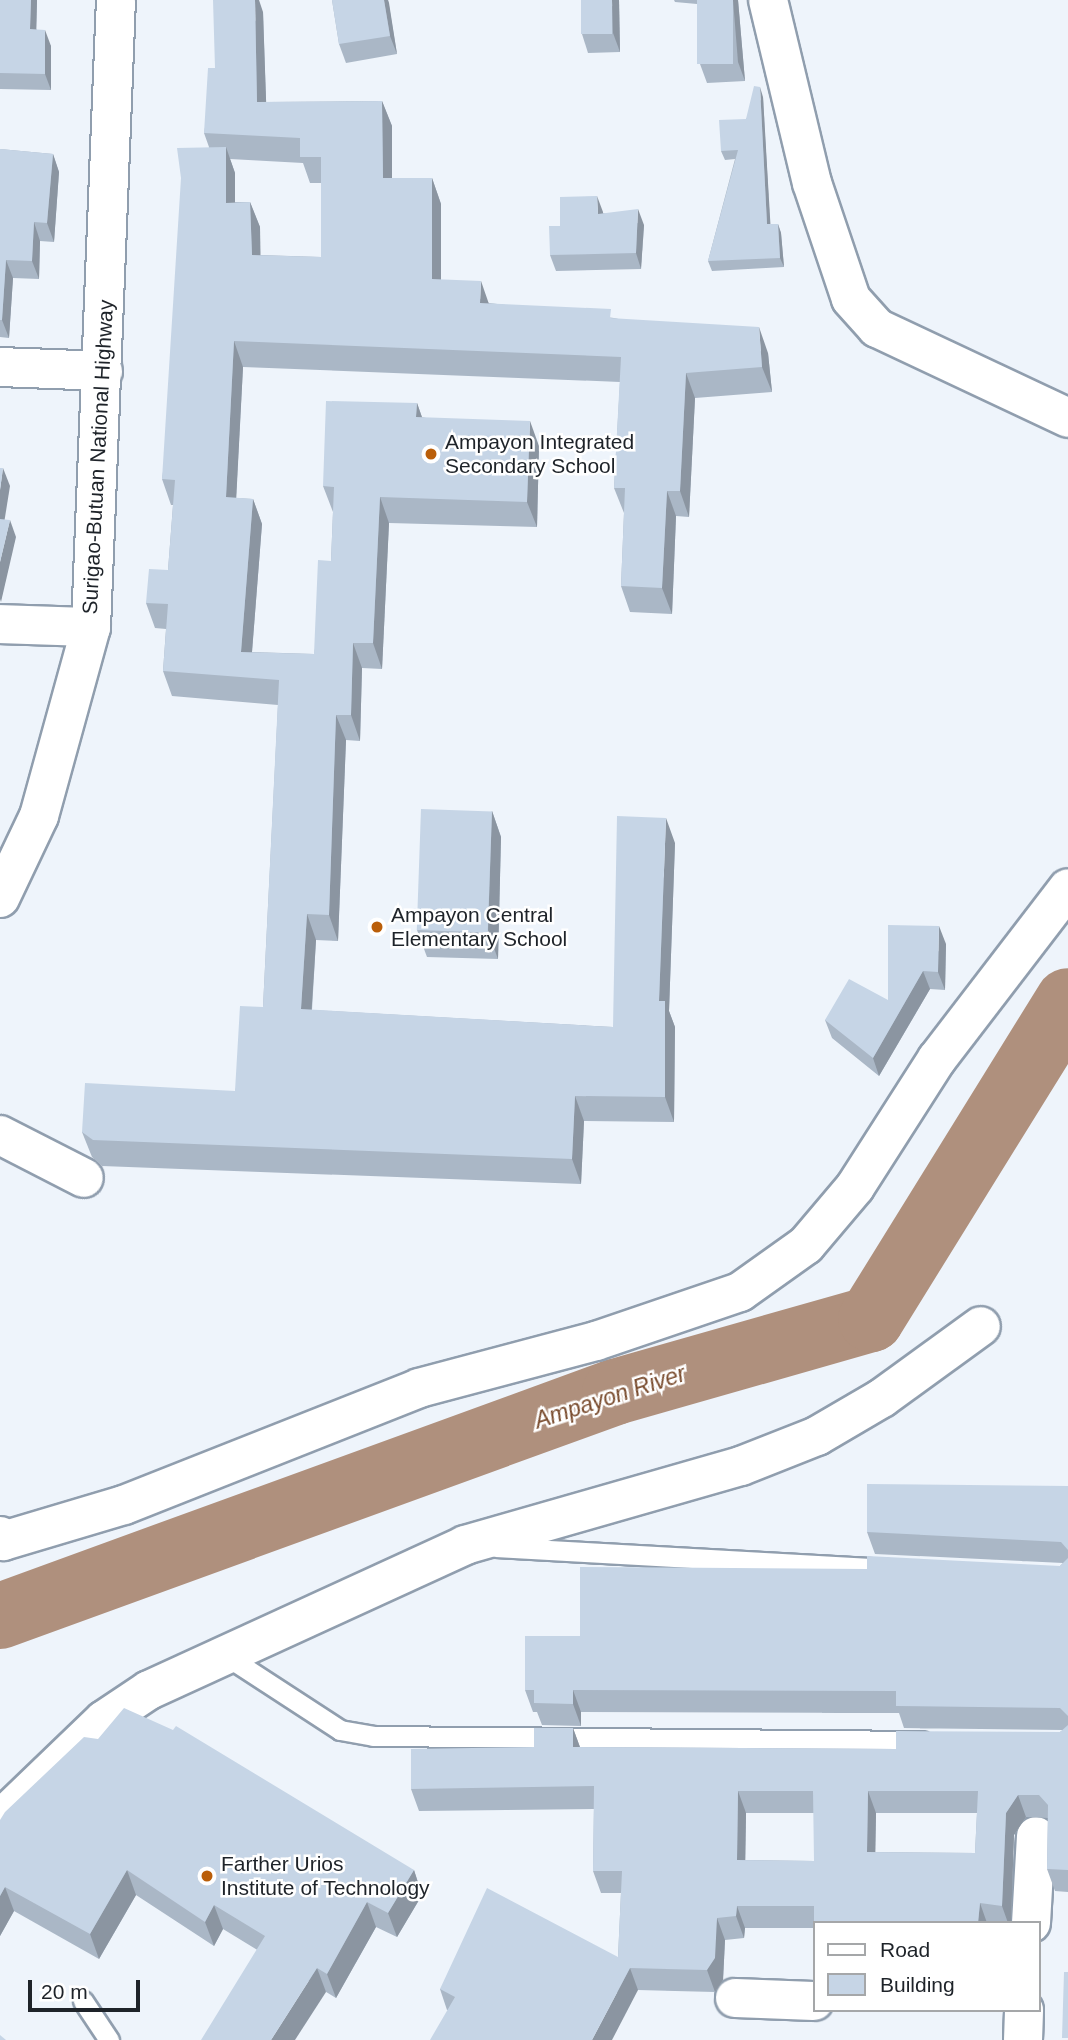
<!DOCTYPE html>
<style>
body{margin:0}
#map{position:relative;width:1068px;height:2040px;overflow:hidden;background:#eef4fb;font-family:Helvetica,sans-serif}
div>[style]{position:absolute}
.river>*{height:66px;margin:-33px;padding:0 33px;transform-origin:33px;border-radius:33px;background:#af907d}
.roads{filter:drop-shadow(2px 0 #909eae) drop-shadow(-2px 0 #909eae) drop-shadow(0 2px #909eae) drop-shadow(0 -2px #909eae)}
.service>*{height:19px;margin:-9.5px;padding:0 9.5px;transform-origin:9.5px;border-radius:9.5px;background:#fff}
.minor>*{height:38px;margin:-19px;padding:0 19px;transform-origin:19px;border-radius:19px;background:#fff}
.trunk>*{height:38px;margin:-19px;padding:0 19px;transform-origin:19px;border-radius:19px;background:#fff}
.wall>*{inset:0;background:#aab7c6}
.shaded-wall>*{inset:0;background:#8b95a1}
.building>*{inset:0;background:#c6d5e6;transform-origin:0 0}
.dots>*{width:19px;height:19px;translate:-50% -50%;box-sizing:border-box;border:4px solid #fff;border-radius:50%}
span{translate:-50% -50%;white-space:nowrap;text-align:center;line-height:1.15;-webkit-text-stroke:5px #fff;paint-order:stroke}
.poi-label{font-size:21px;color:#1e2329}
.left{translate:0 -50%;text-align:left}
.street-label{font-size:21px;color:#1e2329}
.water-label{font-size:23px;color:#794b2d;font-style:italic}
.legend{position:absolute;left:813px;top:1921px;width:228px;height:91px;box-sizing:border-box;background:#fff;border:2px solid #a5a7a9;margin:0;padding:9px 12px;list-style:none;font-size:21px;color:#1e2329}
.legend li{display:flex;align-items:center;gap:14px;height:35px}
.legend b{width:35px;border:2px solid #a5a7a9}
.scale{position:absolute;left:28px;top:1980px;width:112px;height:32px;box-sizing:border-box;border:4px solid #1e2329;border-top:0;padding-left:9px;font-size:21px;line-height:24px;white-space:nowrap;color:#1e2329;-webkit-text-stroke:5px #fff;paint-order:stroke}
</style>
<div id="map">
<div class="river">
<div style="left:0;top:1616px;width:655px;rotate:-20.01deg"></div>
<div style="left:615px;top:1392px;width:266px;rotate:-15.9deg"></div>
<div style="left:871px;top:1319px;width:374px;rotate:-58.2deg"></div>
</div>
<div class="roads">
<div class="service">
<div style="left:496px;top:1547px;width:397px;rotate:3.2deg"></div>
<div style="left:225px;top:1655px;width:137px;rotate:33.1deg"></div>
<div style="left:340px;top:1730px;width:34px;rotate:10deg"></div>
<div style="left:373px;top:1736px;width:549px;rotate:0.52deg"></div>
<div style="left:83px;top:2001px;width:47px;rotate:56.3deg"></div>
</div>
<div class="minor">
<div style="left:768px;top:0;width:188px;rotate:76.5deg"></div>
<div style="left:812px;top:183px;width:122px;rotate:71.4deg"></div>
<div style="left:851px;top:299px;width:39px;rotate:48deg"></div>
<div style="left:877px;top:328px;width:211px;rotate:25.2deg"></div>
<div style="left:0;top:367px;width:103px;rotate:2.2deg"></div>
<div style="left:0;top:624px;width:91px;rotate:1.9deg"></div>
<div style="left:0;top:1135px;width:94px;rotate:27.1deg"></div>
<div style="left:0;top:1536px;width:6px;rotate:59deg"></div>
<div style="left:3px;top:1541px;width:126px;rotate:-16.6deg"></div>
<div style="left:124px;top:1505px;width:317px;rotate:-21.6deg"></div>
<div style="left:419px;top:1388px;width:183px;rotate:-14.9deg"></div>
<div style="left:596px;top:1341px;width:152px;rotate:-18.8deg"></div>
<div style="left:740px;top:1292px;width:81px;rotate:-35.5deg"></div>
<div style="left:806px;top:1245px;width:76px;rotate:-49.8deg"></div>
<div style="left:855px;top:1187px;width:152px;rotate:-57.4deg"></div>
<div style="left:937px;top:1059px;width:215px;rotate:-52.5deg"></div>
<div style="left:0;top:1820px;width:144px;rotate:-43.9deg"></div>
<div style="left:104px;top:1720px;width:54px;rotate:-33.7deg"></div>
<div style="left:149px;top:1690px;width:348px;rotate:-24.6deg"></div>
<div style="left:465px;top:1545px;width:287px;rotate:-16deg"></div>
<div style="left:741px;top:1466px;width:82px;rotate:-21.5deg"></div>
<div style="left:817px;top:1436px;width:75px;rotate:-30.3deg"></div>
<div style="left:882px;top:1398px;width:122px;rotate:-36deg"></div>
<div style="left:1031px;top:1923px;width:87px;rotate:-86.7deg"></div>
<div style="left:735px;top:1998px;width:79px;rotate:2.2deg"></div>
<div style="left:1023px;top:2040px;width:30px;rotate:-88deg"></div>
</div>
<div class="trunk">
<div style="left:0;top:898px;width:91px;rotate:-64.6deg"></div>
<div style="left:39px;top:816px;width:196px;rotate:-74.6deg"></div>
<div style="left:91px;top:627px;width:627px;rotate:-87.72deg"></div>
</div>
</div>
<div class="wall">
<div style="clip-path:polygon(0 0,37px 0,36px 29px,51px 46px,51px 90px,0 89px)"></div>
<div style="clip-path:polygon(332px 0,388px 0,397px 54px,346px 63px,339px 44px)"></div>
<div style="clip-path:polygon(619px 0,620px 52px,588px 53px,582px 34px)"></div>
<div style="clip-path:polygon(674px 0,738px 0,745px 81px,707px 83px,700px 64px,697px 4px,675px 2px)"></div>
<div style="clip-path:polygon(evenodd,263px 12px,266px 102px,382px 101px,392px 126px,392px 178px,432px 178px,441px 204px,441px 280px,489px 303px,614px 318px,768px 353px,772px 392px,695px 398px,689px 517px,676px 516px,672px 614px,630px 612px,621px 586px,624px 513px,614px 488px,620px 382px,243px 367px,236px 498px,253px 499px,262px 524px,252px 652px,314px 654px,331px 561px,333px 512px,323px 486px,417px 403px,422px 417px,539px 446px,537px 527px,389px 523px,382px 669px,362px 668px,360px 741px,346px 740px,338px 941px,316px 940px,312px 1010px,613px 1027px,675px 843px,669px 1011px,675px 1027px,674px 1122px,584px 1121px,581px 1184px,102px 1166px,92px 1157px,82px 1132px,235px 1091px,263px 1007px,278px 705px,172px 696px,163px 671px,166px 629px,155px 628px,146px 603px,168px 570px,173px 505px,171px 505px,162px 479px,209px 147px,204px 133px,215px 68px,263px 12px,230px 159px,303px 163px,310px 183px,321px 183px,321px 257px,260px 255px,260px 227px,250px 202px,235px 202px,235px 173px,230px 159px)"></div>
<div style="clip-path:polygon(763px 97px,770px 224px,778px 224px,781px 233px,784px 267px,712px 271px,708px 261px,735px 159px,725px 160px,721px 151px)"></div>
<div style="clip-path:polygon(0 149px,53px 154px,59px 172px,54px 242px,40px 241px,39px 279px,13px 278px,9px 338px,0 337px)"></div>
<div style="clip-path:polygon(603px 213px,644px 225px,641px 269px,556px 271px,550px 255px,560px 226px)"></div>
<div style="clip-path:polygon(492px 811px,501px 837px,498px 959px,427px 957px,417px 930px)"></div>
<div style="clip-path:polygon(946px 944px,945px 990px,930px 989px,879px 1076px,832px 1038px,825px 1020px,888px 1000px)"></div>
<div style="clip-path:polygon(evenodd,1068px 1486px,1068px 1892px,1055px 1891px,1047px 1869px,1048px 1818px,1026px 1817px,1014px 1835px,1011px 1923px,814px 1923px,814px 1952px,814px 1928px,745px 1928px,744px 1938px,725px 1940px,723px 1980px,715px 1992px,638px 1990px,447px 2010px,440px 1989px,618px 1957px,621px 1893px,601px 1893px,593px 1871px,594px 1809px,419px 1811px,411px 1789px,534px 1747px,573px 1728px,580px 1747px,896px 1749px,1060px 1732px,1063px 1730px,904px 1728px,899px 1713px,581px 1712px,581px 1726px,542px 1725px,537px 1712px,533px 1712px,525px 1690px,580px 1636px,867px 1569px,1060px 1566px,1063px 1563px,875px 1554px,867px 1532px,1068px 1486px,746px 1813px,814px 1813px,814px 1861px,745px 1860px,746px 1813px,1068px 1486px,876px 1813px,977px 1813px,975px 1853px,875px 1852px,876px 1813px)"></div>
<div style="clip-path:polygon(0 1820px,414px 1870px,422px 1895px,397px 1937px,376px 1927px,336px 1998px,223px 1929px,214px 1946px,136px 1895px,99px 1959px,14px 1911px,0 1936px)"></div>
</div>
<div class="shaded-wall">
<div style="clip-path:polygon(31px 0,37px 0,36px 45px,30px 29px)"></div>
<div style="clip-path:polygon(255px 0,259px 0,263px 12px,267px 127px,257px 102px)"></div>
<div style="clip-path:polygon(384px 0,388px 0,389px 3px,397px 54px,390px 36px)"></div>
<div style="clip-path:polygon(612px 0,619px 0,620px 52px,613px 33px)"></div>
<div style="clip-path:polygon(733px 0,738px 0,745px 81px,738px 62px)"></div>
<div style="clip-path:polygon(45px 30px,51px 46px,51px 90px,45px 74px)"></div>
<div style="clip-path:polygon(760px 87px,763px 97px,771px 234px,767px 224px)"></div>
<div style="clip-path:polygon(382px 101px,392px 126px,392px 204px,383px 178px)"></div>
<div style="clip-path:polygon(226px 147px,235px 173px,235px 228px,226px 203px)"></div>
<div style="clip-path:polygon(53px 154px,59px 172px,54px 242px,47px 223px)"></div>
<div style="clip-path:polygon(432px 178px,441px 204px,441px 305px,432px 279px)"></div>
<div style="clip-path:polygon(597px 196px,603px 212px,604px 230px,598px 214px)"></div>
<div style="clip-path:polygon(250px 202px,260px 227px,261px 280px,252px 255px)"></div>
<div style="clip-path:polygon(638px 209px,644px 225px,641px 269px,636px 253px)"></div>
<div style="clip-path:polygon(34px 222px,40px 241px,39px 279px,32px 261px)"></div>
<div style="clip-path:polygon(778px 224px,781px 233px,784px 267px,780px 258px)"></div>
<div style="clip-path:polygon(6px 260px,13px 278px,9px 338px,2px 320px)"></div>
<div style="clip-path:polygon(481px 281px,490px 307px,480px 303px)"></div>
<div style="clip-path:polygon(759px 327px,768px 353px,772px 392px,762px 367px)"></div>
<div style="clip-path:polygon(234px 341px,243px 367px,235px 522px,226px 497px)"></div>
<div style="clip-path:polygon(686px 373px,695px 398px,689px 517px,680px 491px)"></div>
<div style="clip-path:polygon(417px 403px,426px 429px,416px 417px)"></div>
<div style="clip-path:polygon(530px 421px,539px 446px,537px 527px,527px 502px)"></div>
<div style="clip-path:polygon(3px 468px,10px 486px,2px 536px,0 530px,0 490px)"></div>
<div style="clip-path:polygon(667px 491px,676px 516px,672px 614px,662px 588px)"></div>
<div style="clip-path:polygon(380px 497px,389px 523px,382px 669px,373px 643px)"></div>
<div style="clip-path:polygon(253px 499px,262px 524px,250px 677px,241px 652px)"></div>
<div style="clip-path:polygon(10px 520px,16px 537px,1px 602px,0 599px,0 562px)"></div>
<div style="clip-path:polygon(353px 643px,362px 668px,360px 741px,351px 715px)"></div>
<div style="clip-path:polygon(336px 715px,346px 740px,338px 941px,329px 915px)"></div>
<div style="clip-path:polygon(492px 811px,501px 837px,498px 959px,488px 932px)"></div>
<div style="clip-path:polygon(666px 818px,675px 843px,669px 1011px,675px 1027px,674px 1122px,665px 1097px,659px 1001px)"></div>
<div style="clip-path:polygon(307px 914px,316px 940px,310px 1035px,301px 1009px)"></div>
<div style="clip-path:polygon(939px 926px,946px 944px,945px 990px,938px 972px)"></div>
<div style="clip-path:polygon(923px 971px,930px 989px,879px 1076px,873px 1058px)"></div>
<div style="clip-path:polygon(575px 1096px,584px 1121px,581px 1184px,572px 1159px)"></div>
<div style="clip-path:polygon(573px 1690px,581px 1712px,581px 1726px,573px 1704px)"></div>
<div style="clip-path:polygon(573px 1728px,581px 1750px,573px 1747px)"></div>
<div style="clip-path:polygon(738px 1791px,746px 1813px,745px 1882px,737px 1860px)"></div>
<div style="clip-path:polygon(868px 1791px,876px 1813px,875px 1874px,867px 1852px)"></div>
<div style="clip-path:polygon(1018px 1795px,1026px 1817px,1014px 1835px,1011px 1923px,1008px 1923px,1002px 1906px,1006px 1813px)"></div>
<div style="clip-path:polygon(127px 1870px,136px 1895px,99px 1959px,90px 1934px)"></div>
<div style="clip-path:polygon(414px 1870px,422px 1895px,397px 1937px,388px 1913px)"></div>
<div style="clip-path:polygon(5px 1887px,14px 1911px,0 1936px,0 1896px)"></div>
<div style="clip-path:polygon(367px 1902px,376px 1927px,336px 1998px,327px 1974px)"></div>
<div style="clip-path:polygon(980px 1903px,987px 1923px,978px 1923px)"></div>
<div style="clip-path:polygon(214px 1905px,223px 1929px,214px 1946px,205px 1922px)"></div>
<div style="clip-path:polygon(737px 1906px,745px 1928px,744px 1938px,736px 1916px)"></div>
<div style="clip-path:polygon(717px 1918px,725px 1940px,723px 1980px,715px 1992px,707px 1970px)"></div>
<div style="clip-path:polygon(317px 1968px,326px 1992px,295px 2040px,271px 2040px)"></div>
<div style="clip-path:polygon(630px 1968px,638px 1990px,612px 2040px,592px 2040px)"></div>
</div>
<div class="building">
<div style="clip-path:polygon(0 0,31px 0,30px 29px,45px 30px,45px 74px,0 73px)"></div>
<div style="clip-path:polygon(213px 0,255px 0,257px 102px,382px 101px,383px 178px,432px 178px,432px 279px,481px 281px,480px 303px,611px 309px,610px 318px,759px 327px,762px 367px,686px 373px,680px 491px,667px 491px,662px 588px,621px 586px,625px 488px,614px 488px,621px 357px,234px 341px,226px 497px,253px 499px,241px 652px,314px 654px,318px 560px,331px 561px,334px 487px,323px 486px,326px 401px,417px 403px,416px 417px,530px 421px,527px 502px,380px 497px,373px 643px,353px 643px,351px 715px,336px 715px,329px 915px,307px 914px,301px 1009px,613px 1027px,617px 816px,666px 818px,659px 1001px,665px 1001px,665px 1097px,575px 1096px,572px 1159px,93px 1140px,82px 1132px,85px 1083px,235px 1091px,240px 1006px,263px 1007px,279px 680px,163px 671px,168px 604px,146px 603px,149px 569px,168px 570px,175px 480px,162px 479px,181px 178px,177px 148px,226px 147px,226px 203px,250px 202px,252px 255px,321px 257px,321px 157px,300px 157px,300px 138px,204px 133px,208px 68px,215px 68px)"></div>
<div style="clip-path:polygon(332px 0,384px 0,390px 36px,339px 44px)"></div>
<div style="left:581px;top:0;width:31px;height:34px"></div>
<div style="left:697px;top:0;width:36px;height:64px"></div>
<div style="clip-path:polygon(754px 86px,760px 87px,767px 224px,778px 224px,780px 258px,708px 261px,738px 150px,721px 151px,719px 120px,746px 119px)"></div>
<div style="clip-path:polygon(0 149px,53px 154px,47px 223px,34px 222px,32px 261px,6px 260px,2px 320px,0 320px)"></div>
<div style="clip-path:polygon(597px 196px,598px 214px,638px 209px,636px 253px,550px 255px,549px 226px,560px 226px,560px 197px)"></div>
<div style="clip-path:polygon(0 468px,3px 468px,0 490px)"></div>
<div style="clip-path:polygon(0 519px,10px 520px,0 562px)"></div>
<div style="left:421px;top:809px;width:71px;height:121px;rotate:2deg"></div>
<div style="clip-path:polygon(888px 925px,939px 926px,938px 972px,923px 971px,873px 1058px,825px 1020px,849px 979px,888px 1000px)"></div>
<div style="clip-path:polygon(867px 1484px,1068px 1486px,1068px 1550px,1061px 1542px,867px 1532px)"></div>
<div style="clip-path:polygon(867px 1556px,1060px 1566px,1068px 1558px,1068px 1716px,1060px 1708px,896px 1706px,896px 1691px,573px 1690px,573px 1704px,534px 1703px,534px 1690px,525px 1690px,525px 1636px,580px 1636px,580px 1567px,867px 1569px)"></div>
<div style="clip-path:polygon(124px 1708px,173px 1730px,176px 1726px,414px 1870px,388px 1913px,367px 1902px,327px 1974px,317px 1968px,271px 2040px,201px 2040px,265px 1936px,214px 1905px,205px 1922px,127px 1870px,90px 1934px,5px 1887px,0 1896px,0 1820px,5px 1812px,84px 1737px,98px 1739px)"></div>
<div style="clip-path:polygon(evenodd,1068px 1725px,1068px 1870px,1047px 1869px,1048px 1805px,1039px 1795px,1018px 1795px,1006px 1813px,1002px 1906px,980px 1903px,978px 1923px,814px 1923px,814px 1950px,814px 1906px,737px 1906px,736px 1916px,717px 1918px,715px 1958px,707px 1970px,630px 1968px,592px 2040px,430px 2040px,455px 1997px,440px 1989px,487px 1888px,618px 1957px,622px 1871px,593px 1871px,594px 1786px,411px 1789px,411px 1749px,534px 1747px,534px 1728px,573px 1728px,573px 1747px,896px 1749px,896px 1731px,1060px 1732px,1068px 1725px,738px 1791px,813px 1791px,814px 1861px,737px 1860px,738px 1791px,1068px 1725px,868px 1791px,978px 1791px,975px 1853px,867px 1852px,868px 1791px)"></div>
<div style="clip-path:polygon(1064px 1972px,1068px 1972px,1068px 2038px,1062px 2038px)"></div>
<div style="clip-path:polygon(0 2035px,6px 2040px,0 2040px)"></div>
</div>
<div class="dots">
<div style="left:431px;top:454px;background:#ba5e09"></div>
<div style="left:377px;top:927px;background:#ba5e09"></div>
<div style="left:207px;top:1876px;background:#ba5e09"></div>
</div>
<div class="poi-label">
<span class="left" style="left:445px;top:454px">Ampayon Integrated<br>Secondary School</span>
<span class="left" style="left:391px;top:927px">Ampayon Central<br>Elementary School</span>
<span class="left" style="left:221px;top:1876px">Farther Urios<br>Institute of Technology</span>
</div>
<div class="street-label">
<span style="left:98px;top:457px;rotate:-87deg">Surigao-Butuan National Highway</span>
</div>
<div class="water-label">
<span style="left:610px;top:1397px;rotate:-18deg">Ampayon River</span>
</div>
<ul class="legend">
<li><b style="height:9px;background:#fff"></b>Road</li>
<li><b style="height:19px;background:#c6d5e6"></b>Building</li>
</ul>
<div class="scale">20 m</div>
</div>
